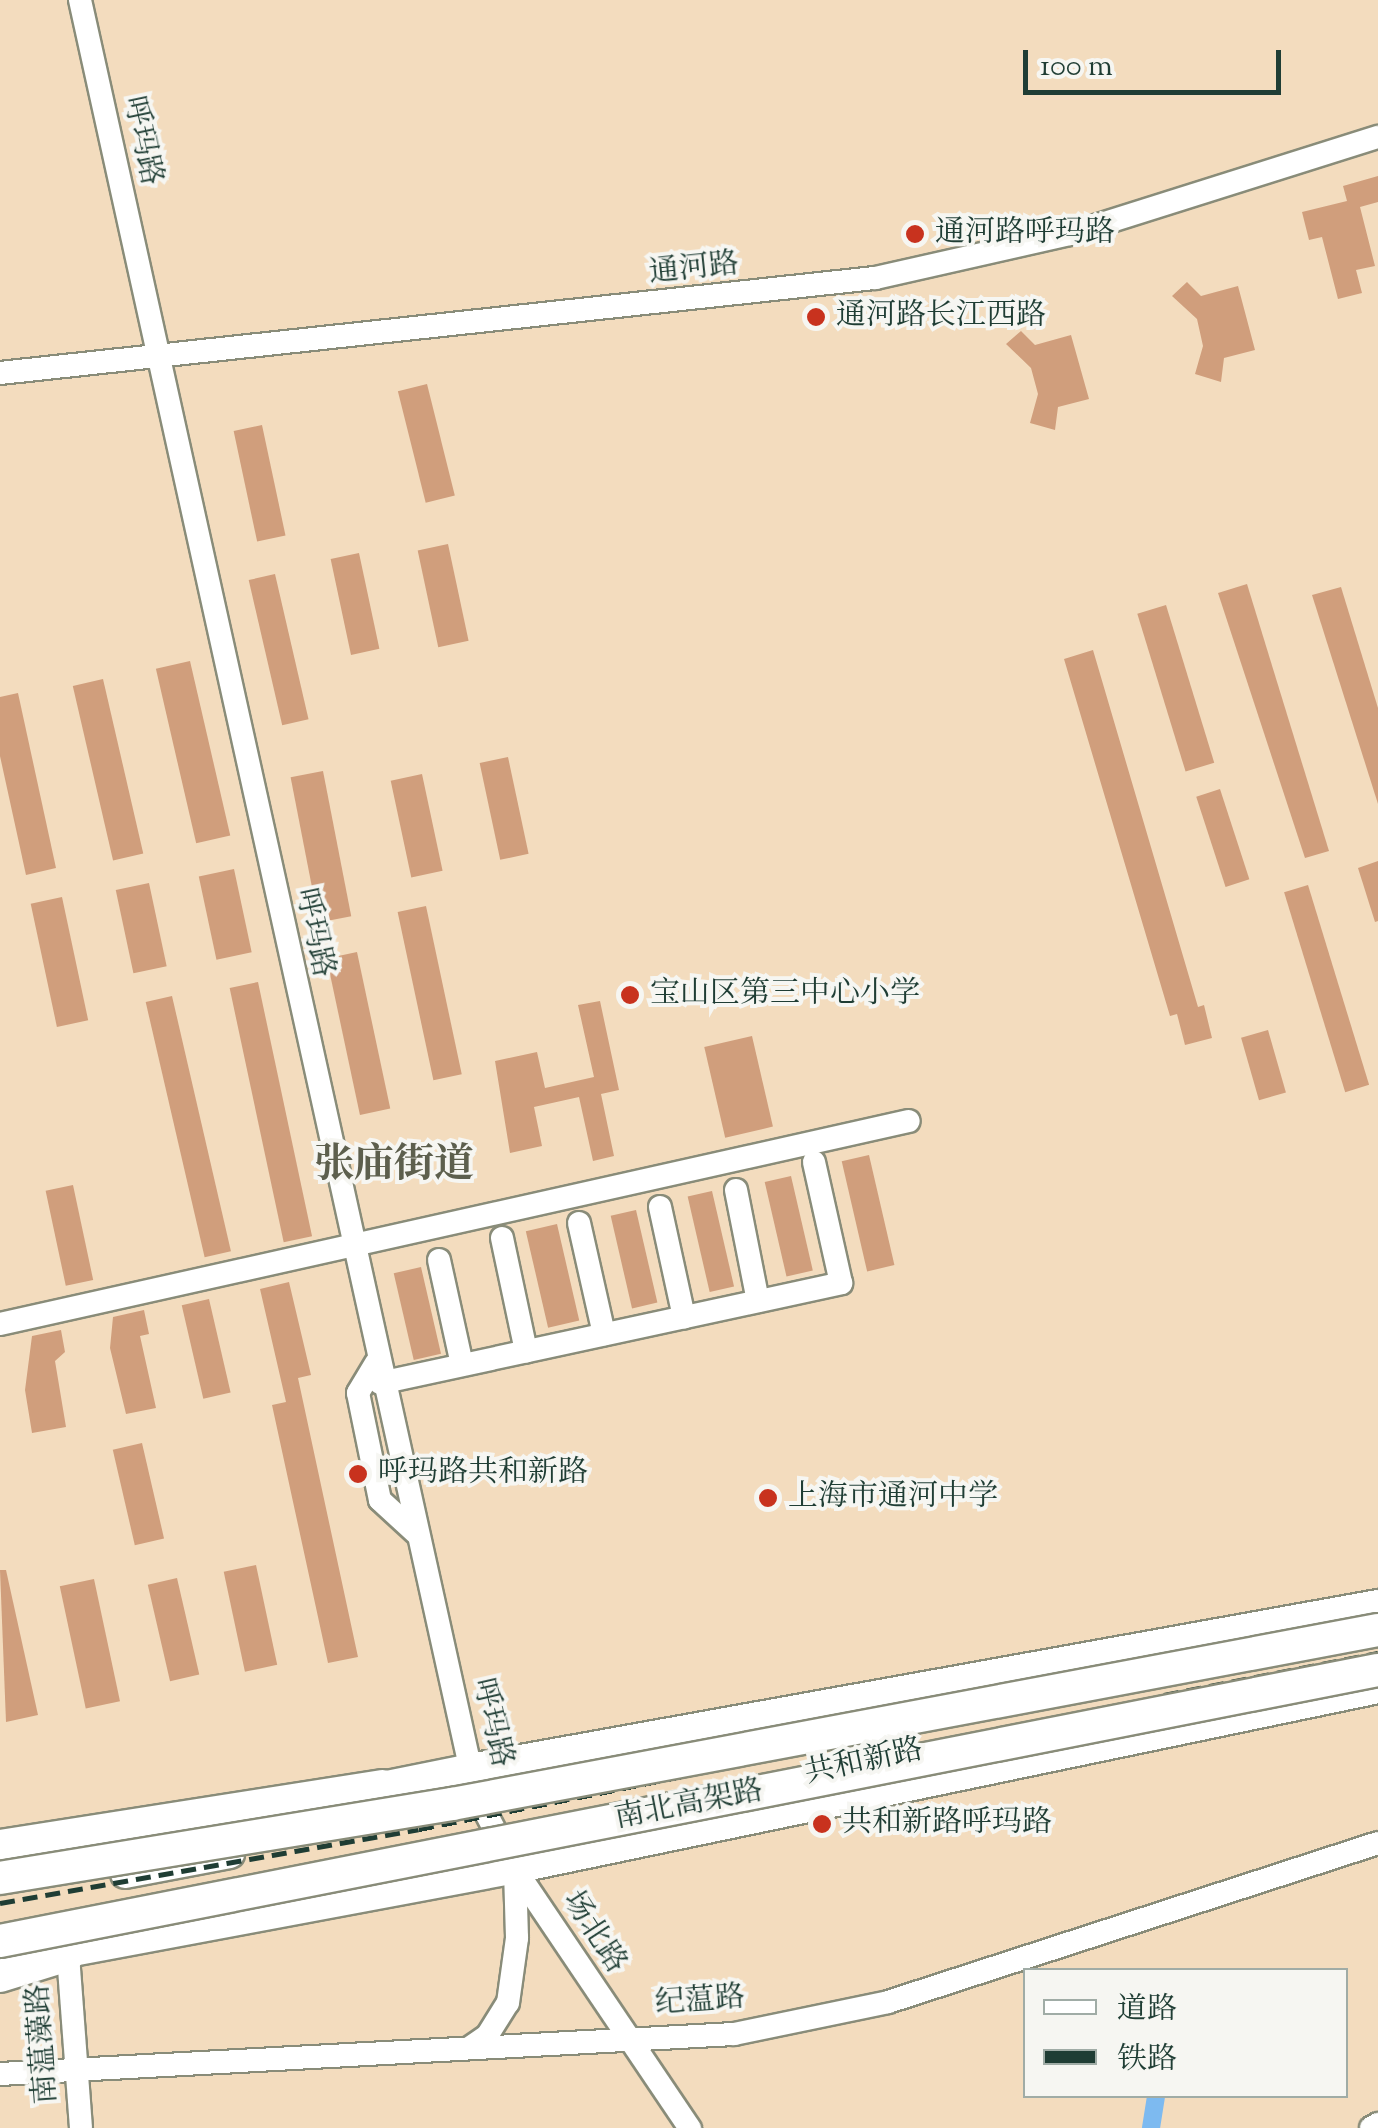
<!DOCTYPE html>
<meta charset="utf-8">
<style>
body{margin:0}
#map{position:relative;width:1378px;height:2128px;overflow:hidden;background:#f3dcbe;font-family:"Sorts Mill Goudy","Noto Serif SC",serif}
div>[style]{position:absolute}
.canal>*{height:18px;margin:-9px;padding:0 9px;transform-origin:9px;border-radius:9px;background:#7dbaf0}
.building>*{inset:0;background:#d09e7c;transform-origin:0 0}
.roads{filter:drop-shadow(2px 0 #898c79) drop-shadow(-2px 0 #898c79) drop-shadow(0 2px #898c79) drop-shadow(0 -2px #898c79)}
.minor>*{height:22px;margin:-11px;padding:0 11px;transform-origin:11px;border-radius:11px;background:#fff}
.major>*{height:28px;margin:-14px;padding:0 14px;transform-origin:14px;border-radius:14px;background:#fff}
.highway>*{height:32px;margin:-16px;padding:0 16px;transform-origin:16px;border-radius:16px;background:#fff}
.rail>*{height:5px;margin-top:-2.5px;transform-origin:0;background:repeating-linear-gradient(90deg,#1f3d34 0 15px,transparent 0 23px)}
.bridges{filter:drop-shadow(2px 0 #898c79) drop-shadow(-2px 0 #898c79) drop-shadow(0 2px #898c79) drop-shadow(0 -2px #898c79)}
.highway-bridge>*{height:32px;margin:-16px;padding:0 16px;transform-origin:16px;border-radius:16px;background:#fff}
.dots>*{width:28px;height:28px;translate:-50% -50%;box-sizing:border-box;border:5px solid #f6f6f2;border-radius:50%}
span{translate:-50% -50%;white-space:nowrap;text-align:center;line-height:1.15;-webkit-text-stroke:8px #f6f6f2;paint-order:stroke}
.street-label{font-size:30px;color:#1f3d34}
.poi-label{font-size:30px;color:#1f3d34}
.left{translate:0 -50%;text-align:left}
.district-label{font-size:40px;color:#5d5f4d;font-weight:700}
.legend{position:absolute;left:1023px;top:1968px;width:325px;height:130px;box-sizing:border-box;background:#f6f6f2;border:2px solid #a0aca6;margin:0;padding:12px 18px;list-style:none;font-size:30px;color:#1f3d34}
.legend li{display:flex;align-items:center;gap:20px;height:50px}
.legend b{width:50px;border:2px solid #a0aca6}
.scale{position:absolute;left:1023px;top:50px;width:258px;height:45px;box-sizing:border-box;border:5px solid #1f3d34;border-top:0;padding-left:12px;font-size:30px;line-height:35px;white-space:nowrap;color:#1f3d34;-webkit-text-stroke:8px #f6f6f2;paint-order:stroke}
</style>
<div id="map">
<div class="canal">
<div style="left:1151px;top:2128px;width:32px;rotate:-81deg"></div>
</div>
<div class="building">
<div style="clip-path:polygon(1378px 176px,1378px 202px,1360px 207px,1375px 266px,1356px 270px,1362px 293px,1338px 299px,1322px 237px,1309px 240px,1302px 212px,1347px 201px,1343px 186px)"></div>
<div style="clip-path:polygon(1187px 282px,1201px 296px,1238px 286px,1255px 350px,1224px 358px,1221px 382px,1195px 374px,1203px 346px,1197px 319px,1172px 296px)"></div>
<div style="clip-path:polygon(1021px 331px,1035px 345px,1071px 335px,1089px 399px,1058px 407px,1055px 430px,1030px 423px,1038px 394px,1031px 368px,1006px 344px)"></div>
<div style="left:427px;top:384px;width:115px;height:30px;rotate:76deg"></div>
<div style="left:262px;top:425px;width:113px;height:29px;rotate:78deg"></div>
<div style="left:448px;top:544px;width:99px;height:31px;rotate:78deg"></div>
<div style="left:359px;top:553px;width:98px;height:29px;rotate:78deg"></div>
<div style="left:275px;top:574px;width:149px;height:27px;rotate:77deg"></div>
<div style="clip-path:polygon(1247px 584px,1329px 851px,1305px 858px,1218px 593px)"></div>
<div style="clip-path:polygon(1341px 587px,1378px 708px,1378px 804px,1312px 595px)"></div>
<div style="left:1166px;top:605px;width:165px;height:30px;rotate:73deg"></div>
<div style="clip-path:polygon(1093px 650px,1198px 1007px,1204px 1005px,1212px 1038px,1185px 1045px,1177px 1014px,1170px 1016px,1064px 659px)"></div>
<div style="left:190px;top:661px;width:179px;height:35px;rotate:77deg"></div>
<div style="left:103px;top:679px;width:179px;height:31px;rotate:77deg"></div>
<div style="clip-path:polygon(18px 693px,56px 868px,26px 875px,0 756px,0 697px)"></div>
<div style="left:508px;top:757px;width:99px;height:29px;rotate:78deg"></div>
<div style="left:323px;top:771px;width:148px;height:33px;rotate:79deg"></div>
<div style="left:422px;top:774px;width:99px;height:32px;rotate:78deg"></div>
<div style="left:1220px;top:789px;width:95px;height:25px;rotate:72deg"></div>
<div style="clip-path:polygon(1378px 861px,1378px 921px,1375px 922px,1358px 868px)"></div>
<div style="left:234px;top:869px;width:85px;height:36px;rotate:78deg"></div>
<div style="left:149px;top:883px;width:85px;height:34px;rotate:78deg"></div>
<div style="left:1308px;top:885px;width:209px;height:25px;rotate:73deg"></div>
<div style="left:62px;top:897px;width:126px;height:32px;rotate:78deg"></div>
<div style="left:426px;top:906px;width:172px;height:29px;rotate:78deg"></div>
<div style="left:357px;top:952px;width:160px;height:31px;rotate:78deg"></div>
<div style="left:258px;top:982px;width:260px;height:29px;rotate:78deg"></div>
<div style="left:172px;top:996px;width:262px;height:27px;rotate:77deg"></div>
<div style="clip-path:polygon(600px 1001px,619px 1090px,601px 1094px,614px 1156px,593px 1161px,579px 1097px,534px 1107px,542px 1146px,510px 1153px,495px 1061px,537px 1052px,545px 1088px,594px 1077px,578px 1005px)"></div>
<div style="left:1268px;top:1030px;width:65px;height:28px;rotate:74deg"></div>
<div style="left:752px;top:1036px;width:93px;height:49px;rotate:77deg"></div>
<div style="left:869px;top:1155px;width:113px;height:28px;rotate:77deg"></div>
<div style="left:791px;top:1176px;width:97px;height:27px;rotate:77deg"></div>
<div style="left:73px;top:1185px;width:97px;height:28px;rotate:78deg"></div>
<div style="left:712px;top:1191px;width:98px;height:25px;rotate:77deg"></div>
<div style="left:636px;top:1210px;width:95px;height:26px;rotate:77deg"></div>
<div style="left:557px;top:1224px;width:99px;height:32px;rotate:77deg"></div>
<div style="left:421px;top:1267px;width:89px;height:28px;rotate:77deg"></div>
<div style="clip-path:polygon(289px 1282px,311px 1375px,298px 1378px,358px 1657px,328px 1663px,272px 1405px,286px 1402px,260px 1289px)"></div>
<div style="left:209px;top:1299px;width:96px;height:28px;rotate:77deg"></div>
<div style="clip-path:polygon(144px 1310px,149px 1334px,140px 1336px,156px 1408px,126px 1414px,110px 1348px,113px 1317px)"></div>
<div style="clip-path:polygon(61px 1330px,65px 1352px,55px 1361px,66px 1427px,32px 1433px,25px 1390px,32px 1336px)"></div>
<div style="left:142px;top:1443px;width:98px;height:30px;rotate:77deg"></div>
<div style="left:256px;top:1565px;width:102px;height:33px;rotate:78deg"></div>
<div style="clip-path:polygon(0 1570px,6px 1570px,38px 1715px,6px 1722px)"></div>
<div style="left:177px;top:1578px;width:99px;height:30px;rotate:77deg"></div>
<div style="left:94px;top:1579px;width:125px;height:35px;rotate:78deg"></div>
</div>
<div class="roads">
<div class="minor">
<div style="left:80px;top:0;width:1837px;rotate:77.55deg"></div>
<div style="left:476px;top:1794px;width:85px;rotate:62.5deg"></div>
<div style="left:515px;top:1869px;width:313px;rotate:56deg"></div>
<div style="left:0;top:373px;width:880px;rotate:-6.2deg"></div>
<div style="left:875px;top:278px;width:200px;rotate:-12.7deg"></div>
<div style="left:1070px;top:234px;width:323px;rotate:-17.5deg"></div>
<div style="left:736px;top:1190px;width:113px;rotate:78.8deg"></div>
<div style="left:660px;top:1207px;width:113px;rotate:77.7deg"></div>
<div style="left:579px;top:1223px;width:114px;rotate:77.3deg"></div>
<div style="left:502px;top:1238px;width:116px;rotate:78deg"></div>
<div style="left:439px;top:1260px;width:107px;rotate:77.6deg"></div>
<div style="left:0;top:1324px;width:931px;rotate:-12.59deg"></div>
<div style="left:376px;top:1363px;width:35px;rotate:121deg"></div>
<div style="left:358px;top:1393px;width:109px;rotate:78.4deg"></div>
<div style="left:380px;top:1500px;width:49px;rotate:42.5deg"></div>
<div style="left:380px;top:1383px;width:472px;rotate:-12.2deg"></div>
<div style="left:841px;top:1283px;width:124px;rotate:-102.6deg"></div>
<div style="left:68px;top:1955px;width:173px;rotate:85.7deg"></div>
<div style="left:469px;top:2048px;width:22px;rotate:-34deg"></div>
<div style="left:487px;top:2036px;width:39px;rotate:-58deg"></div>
<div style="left:508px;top:2003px;width:66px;rotate:-82.1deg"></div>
<div style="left:517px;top:1938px;width:69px;rotate:-91.7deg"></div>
<div style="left:0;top:2074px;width:735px;rotate:-3.12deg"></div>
<div style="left:734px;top:2034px;width:157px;rotate:-11.7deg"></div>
<div style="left:888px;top:2002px;width:515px;rotate:-17.98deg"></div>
<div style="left:1371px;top:2128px;width:8px;rotate:-30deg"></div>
</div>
<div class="major">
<div style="left:366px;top:1800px;width:21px;rotate:-41deg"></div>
<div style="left:382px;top:1786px;width:91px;rotate:-11.4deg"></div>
<div style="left:471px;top:1768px;width:922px;rotate:-10.25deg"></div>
<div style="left:125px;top:1874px;width:107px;rotate:-10.8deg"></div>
<div style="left:46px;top:1957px;width:477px;rotate:-10.6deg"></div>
<div style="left:515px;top:1869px;width:882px;rotate:-11.78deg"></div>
</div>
<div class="highway">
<div style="left:0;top:1846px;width:387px;rotate:-8.9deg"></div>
<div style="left:0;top:1976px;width:71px;rotate:-17.2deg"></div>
</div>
</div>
<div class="rail">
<div style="left:1164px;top:1695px;width:218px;rotate:-11.1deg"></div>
<div style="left:0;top:1903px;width:425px;rotate:-10deg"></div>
<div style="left:419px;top:1829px;width:978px;rotate:-11.32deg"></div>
</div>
<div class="bridges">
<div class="highway-bridge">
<div style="left:0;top:1878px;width:458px;rotate:-9.3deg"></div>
<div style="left:452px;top:1804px;width:942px;rotate:-10.64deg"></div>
<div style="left:0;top:1941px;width:1404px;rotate:-11.13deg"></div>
</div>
</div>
<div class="dots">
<div style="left:915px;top:234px;background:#c8321e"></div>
<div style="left:816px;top:317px;background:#c8321e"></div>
<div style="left:630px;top:995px;background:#c8321e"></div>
<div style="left:358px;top:1474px;background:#c8321e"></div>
<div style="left:768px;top:1498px;background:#c8321e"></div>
<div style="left:822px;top:1824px;background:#c8321e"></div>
</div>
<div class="street-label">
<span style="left:141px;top:141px;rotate:78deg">呼玛路</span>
<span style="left:694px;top:270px;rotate:-6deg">通河路</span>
<span style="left:313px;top:933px;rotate:78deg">呼玛路</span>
<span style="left:491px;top:1723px;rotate:77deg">呼玛路</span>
<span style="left:864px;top:1763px;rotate:-12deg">共和新路</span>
<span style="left:689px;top:1806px;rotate:-11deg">南北高架路</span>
<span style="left:593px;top:1933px;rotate:57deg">场北路</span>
<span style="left:700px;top:2002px;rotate:-4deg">纪蕰路</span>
<span style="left:44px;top:2044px;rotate:-94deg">南蕰藻路</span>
</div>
<div class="poi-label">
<span class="left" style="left:935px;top:234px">通河路呼玛路</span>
<span class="left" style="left:836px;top:317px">通河路长江西路</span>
<span class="left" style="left:650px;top:995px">宝山区第三中心小学</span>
<span class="left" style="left:378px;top:1474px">呼玛路共和新路</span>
<span class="left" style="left:788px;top:1498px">上海市通河中学</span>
<span class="left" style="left:842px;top:1824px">共和新路呼玛路</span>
</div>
<div class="district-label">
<span style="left:394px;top:1167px">张庙街道</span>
</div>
<ul class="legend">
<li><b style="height:12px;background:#fff"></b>道路</li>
<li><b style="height:12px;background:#1f3d34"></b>铁路</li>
</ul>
<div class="scale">100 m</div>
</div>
